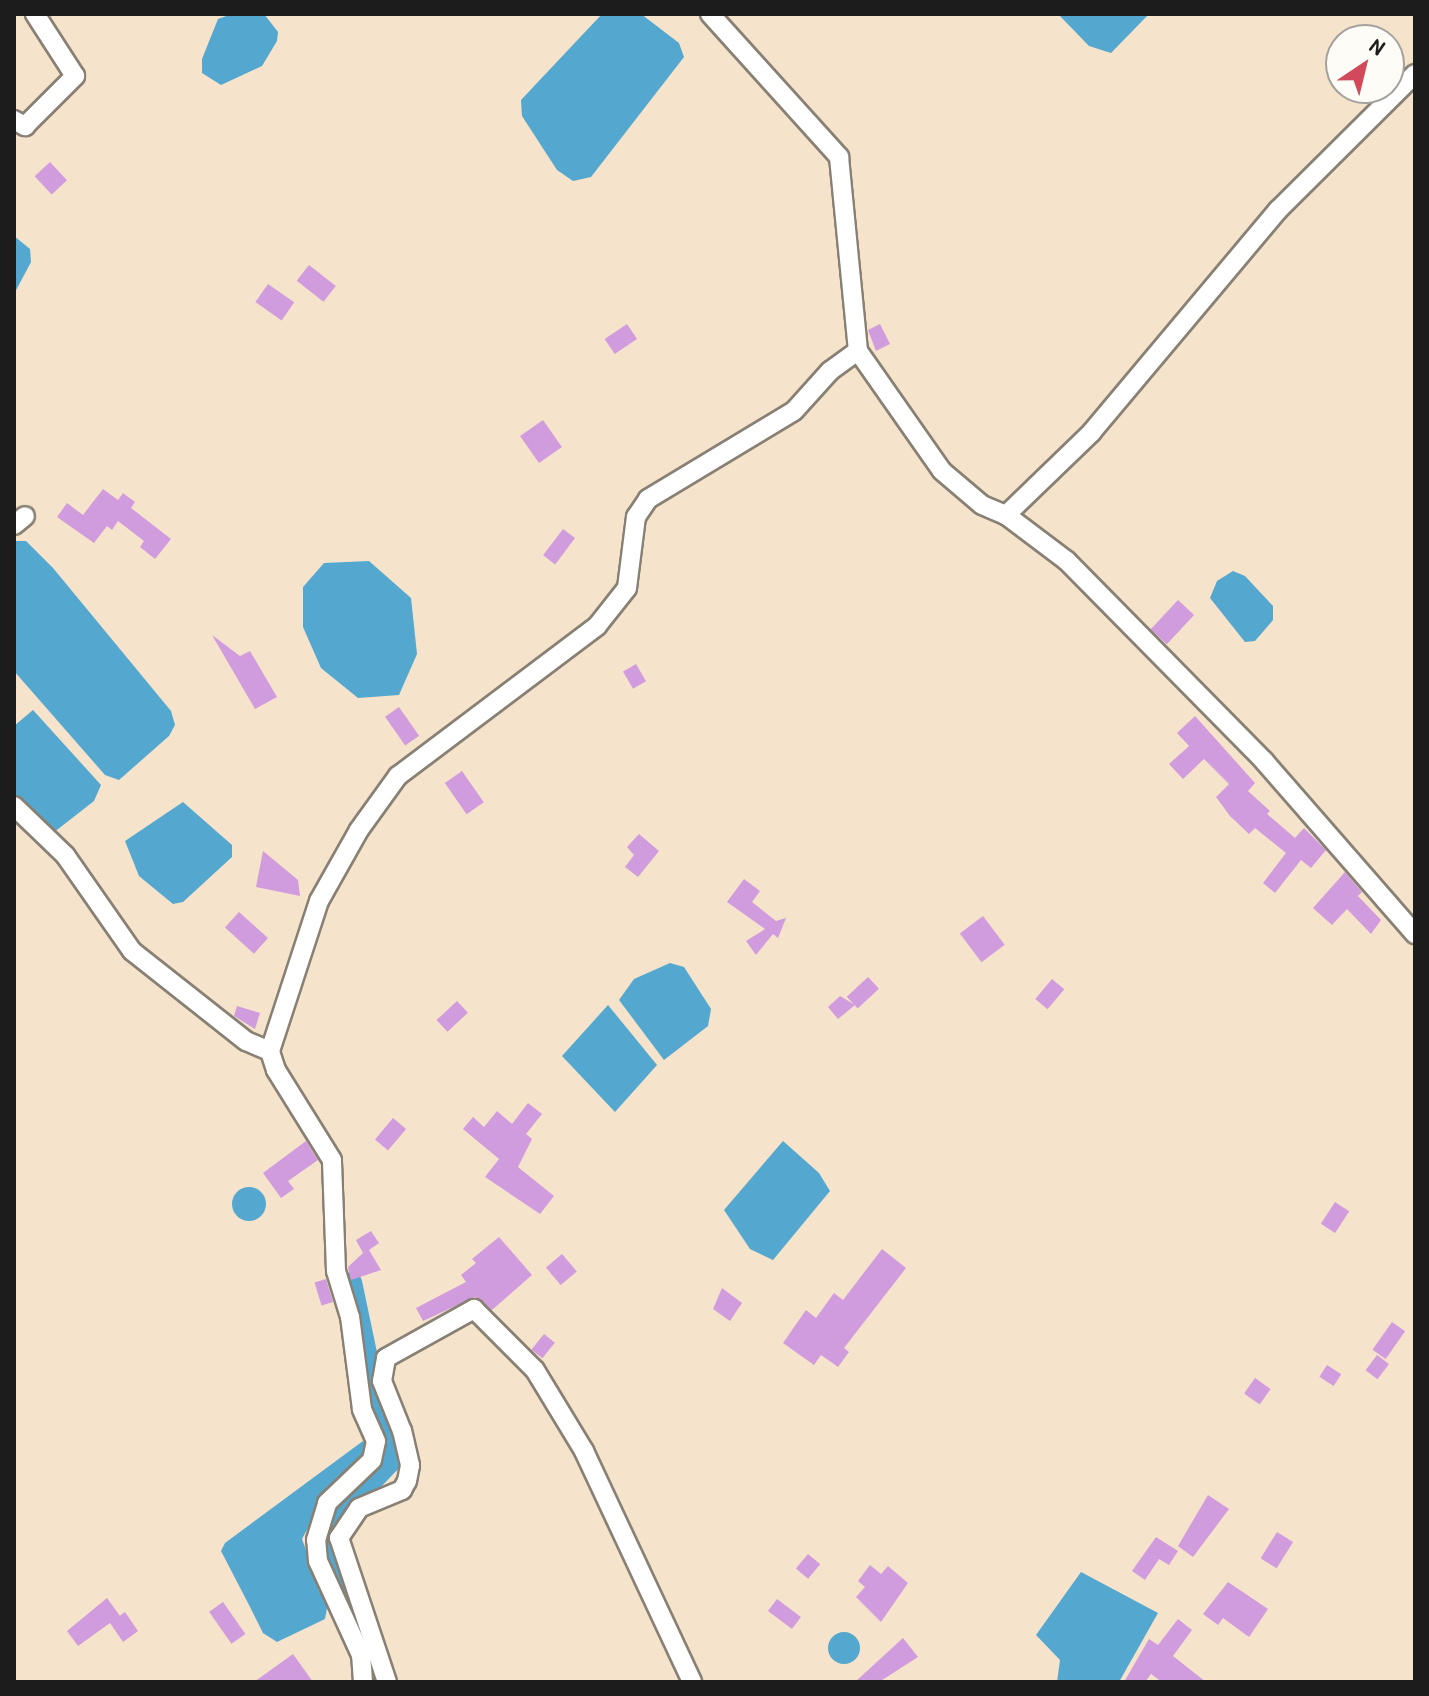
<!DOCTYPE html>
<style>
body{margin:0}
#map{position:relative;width:1429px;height:1696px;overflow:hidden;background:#f5e3cb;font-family:"Patrick Hand",sans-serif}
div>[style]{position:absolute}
.water>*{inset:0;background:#54a7cf}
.round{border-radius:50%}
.canal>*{height:20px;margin:-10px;padding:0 10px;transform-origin:10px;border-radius:10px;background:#54a7cf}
.building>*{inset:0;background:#d19cde;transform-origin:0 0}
.roads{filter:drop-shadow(2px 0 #888074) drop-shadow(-2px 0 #888074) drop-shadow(0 2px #888074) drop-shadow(0 -2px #888074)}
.street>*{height:18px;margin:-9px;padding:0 9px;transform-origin:9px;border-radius:9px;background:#fff}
span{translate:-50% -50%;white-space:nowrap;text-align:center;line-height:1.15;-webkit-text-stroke:6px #fdfcf7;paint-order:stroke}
.frame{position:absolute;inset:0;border:16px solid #1c1c1c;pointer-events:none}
.north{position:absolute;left:1325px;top:24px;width:80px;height:80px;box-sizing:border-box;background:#fdfcf7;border:2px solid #a3a29f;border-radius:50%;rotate:35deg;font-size:22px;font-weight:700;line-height:32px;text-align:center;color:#1c1c1c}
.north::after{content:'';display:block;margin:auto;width:28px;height:36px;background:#d1495b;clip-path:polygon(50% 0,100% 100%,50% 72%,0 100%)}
</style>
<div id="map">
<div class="water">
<div style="clip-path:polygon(232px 14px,264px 14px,278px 32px,277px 41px,262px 66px,221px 85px,202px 73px,202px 59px,218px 19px)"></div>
<div style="clip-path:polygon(602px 14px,641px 14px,679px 43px,684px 57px,591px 177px,573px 181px,557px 170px,522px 116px,521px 100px)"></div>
<div style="clip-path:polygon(1058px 14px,1149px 14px,1111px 53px,1089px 46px)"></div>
<div style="clip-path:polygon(14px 236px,30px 249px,31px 262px,14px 294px)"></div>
<div style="clip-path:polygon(14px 541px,26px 541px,53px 568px,171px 711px,175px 725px,169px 736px,119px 780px,105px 775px,14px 671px)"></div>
<div style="clip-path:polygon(369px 561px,411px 598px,417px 654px,399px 695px,358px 698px,321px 668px,303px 627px,303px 587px,324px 563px)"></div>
<div style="clip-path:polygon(1233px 571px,1245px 576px,1273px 606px,1273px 620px,1255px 641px,1245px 642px,1210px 598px,1217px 581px)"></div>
<div style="clip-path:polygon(33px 710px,101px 785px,94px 801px,53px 833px,14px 796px,14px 726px)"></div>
<div style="clip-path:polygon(183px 802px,232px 845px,232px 857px,183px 902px,173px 904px,139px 876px,125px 841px)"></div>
<div style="clip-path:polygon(670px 963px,684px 967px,711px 1009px,708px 1026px,664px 1060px,619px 1000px,634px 979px)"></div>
<div style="clip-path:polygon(608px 1005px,657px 1065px,615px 1112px,562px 1056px)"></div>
<div style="clip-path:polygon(783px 1141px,819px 1173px,830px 1191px,773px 1260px,750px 1249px,724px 1210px)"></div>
<div class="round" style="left:232px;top:1187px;width:34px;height:34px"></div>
<div style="clip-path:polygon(363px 1441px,368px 1445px,367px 1455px,325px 1496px,302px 1539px,327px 1608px,325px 1619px,277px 1642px,263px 1633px,248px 1603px,221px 1551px,225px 1543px)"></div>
<div style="clip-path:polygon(1081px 1572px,1158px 1613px,1119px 1682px,1057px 1682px,1060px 1660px,1036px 1635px)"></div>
<div class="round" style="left:828px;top:1632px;width:32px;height:32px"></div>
</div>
<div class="canal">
<div style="left:352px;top:1282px;width:185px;rotate:78.1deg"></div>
<div style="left:390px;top:1463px;width:77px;rotate:133.4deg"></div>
<div style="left:337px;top:1519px;width:25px;rotate:101deg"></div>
<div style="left:332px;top:1544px;width:144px;rotate:73.1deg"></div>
</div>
<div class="building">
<div style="left:50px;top:162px;width:25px;height:21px;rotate:47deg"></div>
<div style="left:309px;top:265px;width:34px;height:20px;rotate:38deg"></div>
<div style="left:268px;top:284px;width:32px;height:22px;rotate:35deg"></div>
<div style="left:627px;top:324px;width:18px;height:27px;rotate:56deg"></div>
<div style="clip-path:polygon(880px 324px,890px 344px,876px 351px,868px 330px)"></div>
<div style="left:543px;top:420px;width:33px;height:28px;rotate:55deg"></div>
<div style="clip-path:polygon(103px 489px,118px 500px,123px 493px,135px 502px,131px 508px,171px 539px,155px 559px,140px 547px,144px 541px,118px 521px,112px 530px,107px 526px,94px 543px,57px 517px,67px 503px,83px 515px)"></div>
<div style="left:563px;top:529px;width:15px;height:33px;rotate:37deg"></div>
<div style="left:1178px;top:600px;width:22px;height:40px;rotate:43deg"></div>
<div style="clip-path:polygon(212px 635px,240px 656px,250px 651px,277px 697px,255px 709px)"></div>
<div style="left:636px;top:664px;width:20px;height:15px;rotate:60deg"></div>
<div style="left:399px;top:707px;width:35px;height:17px;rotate:55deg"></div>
<div style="clip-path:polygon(1195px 716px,1255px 783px,1248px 791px,1270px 811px,1267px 814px,1295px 838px,1304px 828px,1326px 850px,1311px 868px,1301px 860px,1275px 893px,1263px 883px,1286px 853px,1255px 828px,1249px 834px,1230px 816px,1216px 797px,1229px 784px,1204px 759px,1183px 779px,1169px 764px,1189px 746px,1177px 733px)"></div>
<div style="left:462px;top:771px;width:38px;height:21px;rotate:55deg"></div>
<div style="clip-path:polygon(639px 834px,659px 851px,638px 877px,625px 867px,634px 855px,627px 847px)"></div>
<div style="clip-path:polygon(263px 851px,298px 880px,300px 896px,256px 887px)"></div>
<div style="clip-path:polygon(1345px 872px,1362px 892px,1358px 896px,1381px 920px,1371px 934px,1347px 909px,1332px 925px,1313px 908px)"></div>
<div style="clip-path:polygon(744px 879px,760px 891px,752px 902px,776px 921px,786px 918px,778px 938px,773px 934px,756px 955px,746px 941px,765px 929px,727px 902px)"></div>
<div style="left:239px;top:912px;width:39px;height:21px;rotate:42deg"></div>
<div style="left:983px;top:916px;width:36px;height:29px;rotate:53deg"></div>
<div style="left:868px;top:977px;width:16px;height:29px;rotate:47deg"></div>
<div style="left:1052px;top:979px;width:16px;height:26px;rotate:40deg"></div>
<div style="clip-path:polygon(840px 996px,855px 1005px,838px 1019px,828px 1007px)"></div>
<div style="left:457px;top:1001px;width:16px;height:28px;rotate:47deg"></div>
<div style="clip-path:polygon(237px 1006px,260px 1013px,255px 1029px,234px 1016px)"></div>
<div style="clip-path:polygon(528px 1103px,542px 1114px,526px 1134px,532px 1139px,518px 1167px,554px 1196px,540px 1214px,485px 1177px,499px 1159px,463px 1129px,473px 1117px,484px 1127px,497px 1111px,512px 1124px)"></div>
<div style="left:393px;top:1118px;width:17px;height:28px;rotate:40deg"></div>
<div style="clip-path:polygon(306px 1141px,318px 1160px,288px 1181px,294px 1189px,281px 1198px,263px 1173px)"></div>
<div style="left:1335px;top:1202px;width:17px;height:26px;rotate:33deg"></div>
<div style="clip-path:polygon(371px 1231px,379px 1243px,369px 1250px,381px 1270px,351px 1280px,348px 1267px,363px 1253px,356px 1240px)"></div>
<div style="clip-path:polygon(499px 1237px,532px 1275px,492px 1310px,475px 1297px,423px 1321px,416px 1308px,466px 1282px,461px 1275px,476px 1263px,472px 1259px)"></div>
<div style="clip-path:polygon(882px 1249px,906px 1268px,844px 1348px,849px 1352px,838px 1367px,821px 1355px,814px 1365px,783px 1343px,806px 1310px,816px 1318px,834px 1293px,843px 1300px)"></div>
<div style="left:562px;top:1254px;width:23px;height:21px;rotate:50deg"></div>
<div style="left:326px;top:1279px;width:24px;height:12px;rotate:73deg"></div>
<div style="clip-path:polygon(722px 1288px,742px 1303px,730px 1321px,713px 1309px)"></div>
<div style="left:1392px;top:1322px;width:16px;height:34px;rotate:35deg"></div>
<div style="left:544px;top:1334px;width:14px;height:20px;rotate:39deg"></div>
<div style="left:1377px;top:1355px;width:15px;height:19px;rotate:37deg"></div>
<div style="left:1327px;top:1365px;width:17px;height:14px;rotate:33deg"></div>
<div style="left:1255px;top:1378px;width:19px;height:19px;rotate:35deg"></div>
<div style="clip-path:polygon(1208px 1495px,1229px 1509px,1193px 1557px,1178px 1546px)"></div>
<div style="left:1277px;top:1532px;width:19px;height:31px;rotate:32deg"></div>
<div style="clip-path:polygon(1156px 1537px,1178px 1551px,1169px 1565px,1159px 1559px,1145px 1580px,1132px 1571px)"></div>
<div style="left:808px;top:1554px;width:16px;height:19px;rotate:40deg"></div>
<div style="clip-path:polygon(870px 1565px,881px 1574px,888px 1566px,908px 1583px,881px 1622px,856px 1597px,865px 1587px,858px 1581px)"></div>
<div style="clip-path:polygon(1228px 1582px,1268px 1609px,1249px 1637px,1223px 1618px,1218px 1625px,1203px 1614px)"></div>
<div style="clip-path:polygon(107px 1598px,120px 1616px,114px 1620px,125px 1612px,138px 1631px,123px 1642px,110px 1623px,78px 1646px,67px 1631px)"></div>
<div style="left:777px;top:1599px;width:30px;height:15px;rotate:37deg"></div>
<div style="left:223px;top:1602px;width:39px;height:17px;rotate:55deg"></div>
<div style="clip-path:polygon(1178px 1619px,1192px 1630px,1173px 1656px,1206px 1682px,1162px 1682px,1151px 1674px,1145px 1682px,1124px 1682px,1149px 1639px,1158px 1645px)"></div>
<div style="clip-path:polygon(903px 1638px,918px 1657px,879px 1682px,855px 1682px)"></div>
<div style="clip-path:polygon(293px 1654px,313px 1682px,254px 1682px)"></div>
</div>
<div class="roads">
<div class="street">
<div style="left:710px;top:14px;width:193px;rotate:47.9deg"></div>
<div style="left:839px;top:157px;width:195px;rotate:84.4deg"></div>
<div style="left:858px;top:351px;width:146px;rotate:55deg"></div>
<div style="left:942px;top:471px;width:52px;rotate:40.4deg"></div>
<div style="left:982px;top:505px;width:26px;rotate:23deg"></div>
<div style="left:1415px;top:74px;width:193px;rotate:135.2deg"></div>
<div style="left:1278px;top:210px;width:290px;rotate:130deg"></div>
<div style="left:1092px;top:432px;width:120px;rotate:136deg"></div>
<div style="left:1006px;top:515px;width:76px;rotate:37deg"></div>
<div style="left:1067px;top:561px;width:281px;rotate:45.4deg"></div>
<div style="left:1264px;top:761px;width:230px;rotate:48.9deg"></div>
<div style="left:14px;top:120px;width:13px;rotate:29deg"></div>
<div style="left:25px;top:126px;width:71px;rotate:-45deg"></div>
<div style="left:75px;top:76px;width:74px;rotate:-122.8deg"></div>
<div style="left:14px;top:525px;width:14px;rotate:-39deg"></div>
<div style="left:14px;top:806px;width:71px;rotate:43.9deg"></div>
<div style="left:65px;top:855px;width:117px;rotate:55.1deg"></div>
<div style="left:132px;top:951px;width:145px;rotate:38.3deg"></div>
<div style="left:246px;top:1041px;width:26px;rotate:23deg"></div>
<div style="left:363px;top:1682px;width:27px;rotate:-94deg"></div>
<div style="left:361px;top:1655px;width:103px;rotate:-114.6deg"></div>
<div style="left:318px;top:1561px;width:21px;rotate:-95deg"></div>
<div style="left:316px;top:1540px;width:39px;rotate:-73deg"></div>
<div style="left:327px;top:1503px;width:62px;rotate:-43.7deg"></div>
<div style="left:372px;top:1460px;width:19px;rotate:-78deg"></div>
<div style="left:376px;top:1441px;width:35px;rotate:-114deg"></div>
<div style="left:362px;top:1409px;width:93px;rotate:-97.4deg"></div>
<div style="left:350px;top:1317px;width:48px;rotate:-106.9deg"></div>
<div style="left:336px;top:1271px;width:111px;rotate:-92.1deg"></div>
<div style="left:332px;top:1160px;width:106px;rotate:-121.9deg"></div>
<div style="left:276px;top:1070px;width:20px;rotate:-108deg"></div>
<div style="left:270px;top:1051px;width:158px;rotate:-71.9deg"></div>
<div style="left:319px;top:901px;width:81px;rotate:-60.6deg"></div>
<div style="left:359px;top:830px;width:67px;rotate:-54.2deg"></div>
<div style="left:398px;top:776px;width:249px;rotate:-37deg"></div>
<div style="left:597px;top:626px;width:48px;rotate:-51.7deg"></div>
<div style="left:627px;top:588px;width:72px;rotate:-82.8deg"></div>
<div style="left:636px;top:517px;width:22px;rotate:-56deg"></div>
<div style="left:648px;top:499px;width:170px;rotate:-31.1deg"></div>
<div style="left:794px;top:411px;width:54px;rotate:-48deg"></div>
<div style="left:830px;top:371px;width:34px;rotate:-36deg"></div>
<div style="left:387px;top:1682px;width:152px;rotate:-108.4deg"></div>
<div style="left:339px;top:1538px;width:36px;rotate:-56deg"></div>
<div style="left:359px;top:1508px;width:47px;rotate:-22.7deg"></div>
<div style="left:402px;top:1490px;width:10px;rotate:-61deg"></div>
<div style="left:407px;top:1481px;width:16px;rotate:-79deg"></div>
<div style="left:410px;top:1465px;width:35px;rotate:-103deg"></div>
<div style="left:402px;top:1431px;width:54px;rotate:-111.8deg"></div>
<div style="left:382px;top:1381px;width:23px;rotate:-80deg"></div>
<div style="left:386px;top:1358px;width:101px;rotate:-29.1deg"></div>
<div style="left:474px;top:1309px;width:86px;rotate:45deg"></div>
<div style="left:535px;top:1370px;width:95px;rotate:58.8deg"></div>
<div style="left:584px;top:1451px;width:255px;rotate:64.9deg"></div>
</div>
</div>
<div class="frame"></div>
<div class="north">N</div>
</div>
